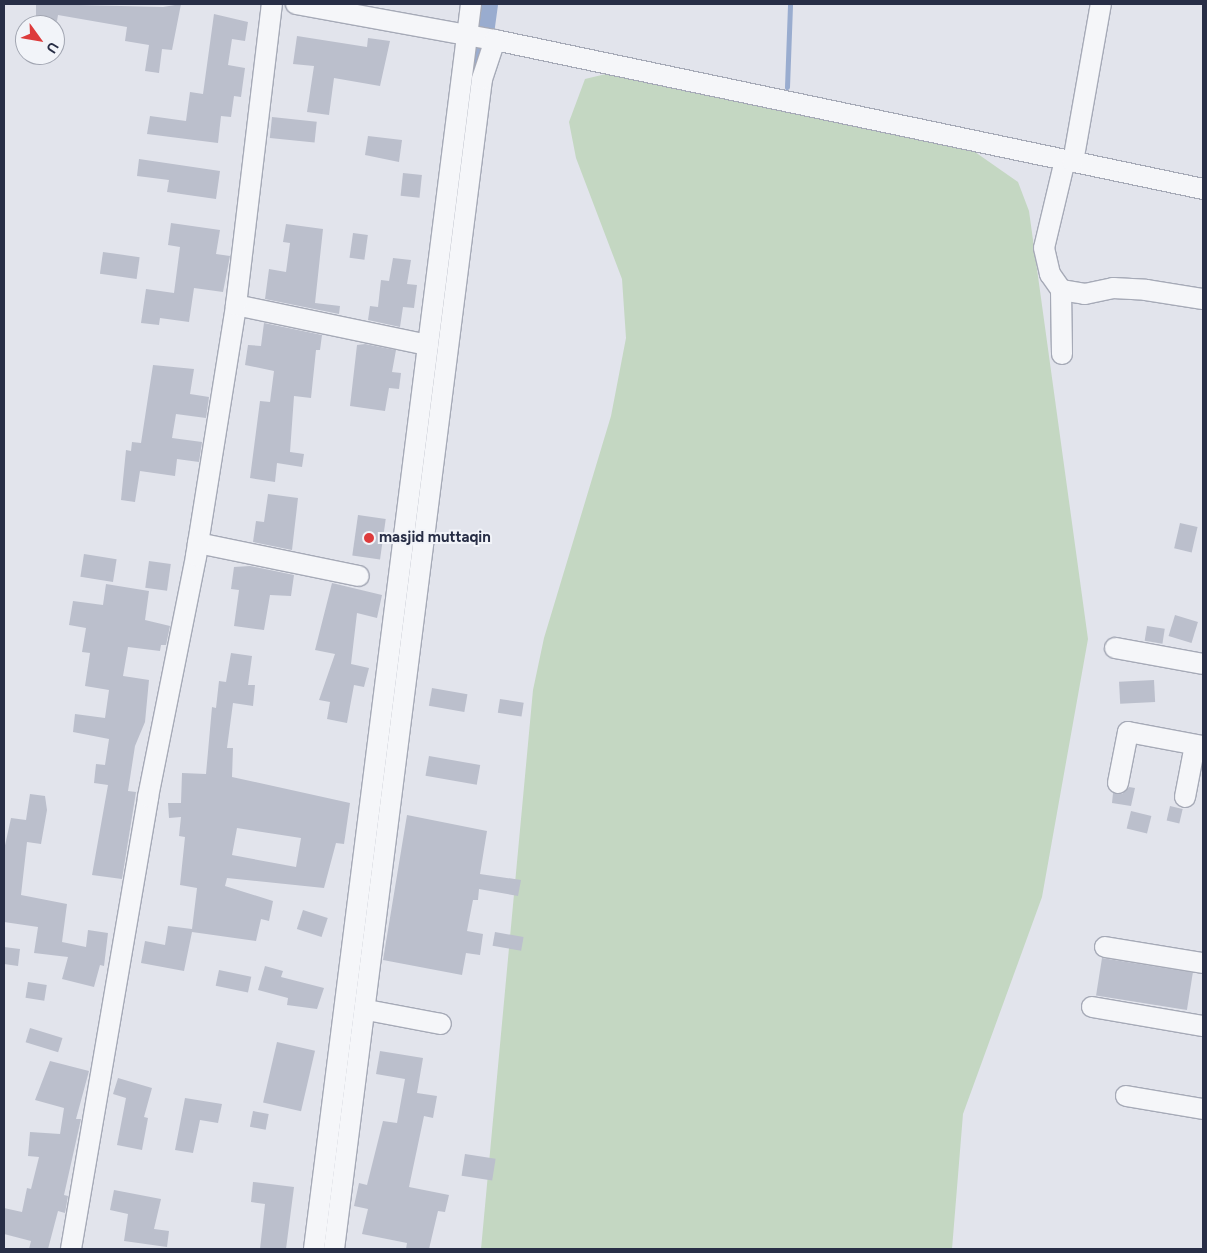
<!DOCTYPE html>
<style>
body{margin:0}
#map{position:relative;width:1207px;height:1253px;overflow:hidden;background:#e2e4ec;font-family:Figtree,sans-serif}
div>[style]{position:absolute}
.green>*{inset:0;background:#c4d7c2}
.stream>*{height:5px;margin:-2.5px;padding:0 2.5px;transform-origin:2.5px;border-radius:2.5px;background:#99accf}
.river>*{height:29px;margin:-14.5px;padding:0 14.5px;transform-origin:14.5px;border-radius:14.5px;background:#99accf}
.building>*{inset:0;background:#bbbfcc;transform-origin:0 0}
.roads{filter:drop-shadow(1px 0 #a6aab7) drop-shadow(-1px 0 #a6aab7) drop-shadow(0 1px #a6aab7) drop-shadow(0 -1px #a6aab7)}
.minor>*{height:20px;margin:-10px;padding:0 10px;transform-origin:10px;border-radius:10px;background:#f5f6f9}
.dots>*{width:14px;height:14px;translate:-50% -50%;box-sizing:border-box;border:2px solid #f2f4f9;border-radius:50%}
span{translate:-50% -50%;white-space:nowrap;text-align:center;line-height:1.15;-webkit-text-stroke:4px #f2f4f9;paint-order:stroke}
.poi-label{font-size:15px;color:#282e46;font-weight:700}
.left{translate:0 -50%;text-align:left}
.frame{position:absolute;inset:0;border:5px solid #282e46;pointer-events:none}
.north{position:absolute;left:15px;top:15px;width:50px;height:50px;box-sizing:border-box;background:#f2f4f9;border:1px solid #a1a5b1;border-radius:50%;rotate:122deg;font-size:14px;font-weight:700;line-height:20px;text-align:center;color:#282e46}
.north::after{content:'';display:block;margin:auto;width:18px;height:22px;background:#dd3b3c;clip-path:polygon(50% 0,100% 100%,50% 72%,0 100%)}
</style>
<div id="map">
<div class="green">
<div style="clip-path:polygon(610px 73px,975px 152px,1018px 182px,1029px 211px,1088px 639px,1042px 897px,963px 1114px,952px 1249px,481px 1249px,533px 690px,544px 638px,611px 416px,626px 338px,622px 279px,576px 158px,569px 122px,585px 79px)"></div>
</div>
<div class="stream">
<div style="left:787px;top:87px;width:83px;rotate:-87.9deg"></div>
</div>
<div class="river">
<div style="left:458px;top:186px;width:184px;rotate:-82.2deg"></div>
</div>
<div class="building">
<div style="clip-path:polygon(36px 4px,163px 7px,181px 4px,172px 50px,162px 49px,159px 73px,145px 71px,149px 45px,125px 41px,127px 27px,58px 15px,57px 21px,36px 18px)"></div>
<div style="clip-path:polygon(214px 14px,248px 22px,245px 41px,232px 39px,228px 65px,245px 68px,241px 97px,234px 96px,231px 117px,221px 116px,218px 143px,147px 134px,150px 116px,186px 121px,190px 92px,203px 94px)"></div>
<div style="clip-path:polygon(297px 36px,367px 47px,368px 38px,390px 41px,380px 86px,334px 78px,329px 115px,307px 112px,314px 66px,293px 64px)"></div>
<div style="left:272px;top:117px;width:45px;height:21px;rotate:6deg"></div>
<div style="clip-path:polygon(368px 136px,402px 140px,399px 162px,365px 155px)"></div>
<div style="clip-path:polygon(139px 159px,220px 171px,216px 199px,167px 192px,169px 180px,137px 176px)"></div>
<div style="left:403px;top:173px;width:19px;height:23px;rotate:6deg"></div>
<div style="clip-path:polygon(171px 223px,220px 230px,216px 254px,230px 256px,223px 292px,194px 288px,189px 322px,160px 318px,159px 325px,141px 323px,146px 289px,174px 293px,180px 247px,168px 245px)"></div>
<div style="clip-path:polygon(286px 224px,323px 229px,315px 303px,340px 306px,339px 314px,265px 299px,269px 269px,286px 272px,290px 243px,283px 242px)"></div>
<div style="left:353px;top:233px;width:15px;height:25px;rotate:8deg"></div>
<div style="left:103px;top:252px;width:37px;height:22px;rotate:8deg"></div>
<div style="clip-path:polygon(393px 258px,411px 260px,407px 284px,417px 285px,414px 308px,403px 307px,400px 327px,368px 320px,370px 306px,378px 307px,381px 280px,389px 281px)"></div>
<div style="clip-path:polygon(264px 323px,322px 335px,320px 350px,316px 350px,311px 398px,294px 396px,290px 452px,304px 454px,302px 467px,277px 463px,275px 482px,250px 478px,260px 401px,270px 402px,274px 371px,245px 365px,248px 345px,261px 346px)"></div>
<div style="clip-path:polygon(365px 344px,396px 350px,392px 372px,401px 373px,399px 389px,389px 388px,385px 411px,350px 406px,357px 345px)"></div>
<div style="clip-path:polygon(153px 365px,194px 369px,190px 394px,209px 397px,206px 418px,176px 414px,172px 438px,202px 442px,199px 462px,177px 459px,175px 476px,140px 471px,135px 502px,121px 500px,126px 450px,131px 451px,132px 442px,141px 443px)"></div>
<div style="clip-path:polygon(268px 494px,298px 498px,292px 550px,253px 542px,256px 521px,264px 522px)"></div>
<div style="left:358px;top:515px;width:28px;height:41px;rotate:8deg"></div>
<div style="left:1180px;top:523px;width:18px;height:26px;rotate:13deg"></div>
<div style="left:84px;top:554px;width:33px;height:23px;rotate:9deg"></div>
<div style="left:149px;top:561px;width:22px;height:27px;rotate:8deg"></div>
<div style="clip-path:polygon(250px 566px,294px 575px,291px 596px,270px 595px,264px 630px,234px 626px,239px 590px,231px 589px,234px 567px)"></div>
<div style="clip-path:polygon(332px 583px,382px 595px,377px 618px,357px 613px,351px 664px,369px 668px,364px 687px,354px 685px,347px 723px,327px 719px,330px 702px,319px 700px,335px 654px,315px 650px)"></div>
<div style="clip-path:polygon(106px 584px,149px 591px,145px 620px,170px 626px,166px 645px,161px 645px,160px 651px,128px 647px,123px 676px,149px 680px,145px 722px,135px 746px,128px 791px,136px 792px,122px 879px,92px 875px,108px 785px,94px 783px,96px 764px,105px 765px,109px 739px,73px 732px,75px 714px,105px 718px,109px 690px,85px 686px,90px 653px,82px 652px,86px 628px,69px 625px,73px 601px,103px 605px)"></div>
<div style="left:1175px;top:615px;width:24px;height:22px;rotate:17deg"></div>
<div style="left:1147px;top:626px;width:18px;height:15px;rotate:9deg"></div>
<div style="clip-path:polygon(evenodd,231px 653px,252px 656px,248px 685px,255px 685px,253px 706px,233px 703px,227px 748px,233px 748px,232px 777px,350px 803px,344px 844px,336px 843px,324px 888px,227px 878px,225px 886px,273px 901px,269px 921px,261px 919px,256px 941px,192px 932px,184px 971px,141px 963px,145px 941px,165px 945px,168px 926px,192px 929px,197px 888px,180px 885px,185px 837px,179px 836px,181px 817px,169px 818px,168px 803px,181px 803px,182px 773px,206px 774px,212px 707px,216px 708px,219px 681px,226px 682px,231px 653px,237px 828px,301px 838px,296px 867px,232px 855px,237px 828px)"></div>
<div style="left:1154px;top:680px;width:22px;height:35px;rotate:87deg"></div>
<div style="left:432px;top:688px;width:36px;height:18px;rotate:10deg"></div>
<div style="left:500px;top:699px;width:24px;height:14px;rotate:9deg"></div>
<div style="left:429px;top:756px;width:52px;height:20px;rotate:10deg"></div>
<div style="clip-path:polygon(1129px 787px,1135px 788px,1131px 806px,1112px 803px,1113px 793px,1122px 794px)"></div>
<div style="clip-path:polygon(30px 794px,45px 796px,47px 810px,41px 844px,27px 842px,21px 895px,67px 904px,62px 942px,86px 947px,88px 930px,108px 933px,104px 966px,100px 965px,94px 987px,62px 979px,68px 957px,34px 953px,38px 927px,4px 922px,4px 850px,11px 818px,26px 820px)"></div>
<div style="left:1170px;top:806px;width:13px;height:15px;rotate:13deg"></div>
<div style="left:1131px;top:811px;width:21px;height:18px;rotate:14deg"></div>
<div style="clip-path:polygon(407px 815px,487px 831px,480px 874px,521px 880px,518px 896px,479px 889px,478px 900px,473px 900px,467px 931px,483px 934px,480px 955px,466px 953px,462px 975px,383px 960px)"></div>
<div style="left:303px;top:910px;width:26px;height:20px;rotate:18deg"></div>
<div style="left:495px;top:932px;width:29px;height:14px;rotate:10deg"></div>
<div style="clip-path:polygon(4px 947px,20px 949px,18px 966px,4px 964px)"></div>
<div style="left:1102px;top:958px;width:92px;height:38px;rotate:9deg"></div>
<div style="clip-path:polygon(265px 966px,283px 971px,281px 977px,324px 988px,317px 1009px,287px 1005px,288px 998px,258px 990px)"></div>
<div style="left:219px;top:970px;width:33px;height:16px;rotate:12deg"></div>
<div style="left:28px;top:982px;width:19px;height:16px;rotate:9deg"></div>
<div style="left:30px;top:1028px;width:34px;height:15px;rotate:17deg"></div>
<div style="left:277px;top:1042px;width:39px;height:62px;rotate:13deg"></div>
<div style="clip-path:polygon(380px 1051px,423px 1058px,417px 1093px,437px 1096px,433px 1118px,424px 1116px,409px 1187px,449px 1195px,445px 1212px,438px 1211px,429px 1249px,406px 1249px,407px 1243px,362px 1234px,368px 1209px,354px 1206px,359px 1183px,367px 1185px,383px 1121px,397px 1123px,405px 1079px,376px 1074px)"></div>
<div style="clip-path:polygon(50px 1061px,89px 1071px,76px 1119px,81px 1119px,64px 1195px,68px 1196px,65px 1213px,58px 1211px,48px 1249px,29px 1249px,31px 1241px,4px 1234px,4px 1208px,22px 1212px,27px 1188px,31px 1189px,39px 1157px,28px 1156px,30px 1132px,60px 1134px,64px 1108px,35px 1100px)"></div>
<div style="clip-path:polygon(118px 1078px,152px 1088px,144px 1117px,148px 1118px,142px 1150px,117px 1145px,126px 1098px,113px 1094px)"></div>
<div style="clip-path:polygon(185px 1098px,222px 1104px,218px 1123px,200px 1120px,193px 1153px,175px 1150px)"></div>
<div style="left:253px;top:1111px;width:16px;height:16px;rotate:11deg"></div>
<div style="left:465px;top:1154px;width:31px;height:22px;rotate:9deg"></div>
<div style="clip-path:polygon(253px 1182px,294px 1187px,286px 1249px,260px 1249px,265px 1204px,251px 1202px)"></div>
<div style="clip-path:polygon(114px 1190px,161px 1199px,154px 1229px,169px 1231px,167px 1247px,124px 1241px,128px 1214px,110px 1210px)"></div>
</div>
<div class="roads">
<div class="minor">
<div style="left:296px;top:4px;width:202px;rotate:10.3deg"></div>
<div style="left:495px;top:40px;width:724px;rotate:11.88deg"></div>
<div style="left:1065px;top:160px;width:90px;rotate:103.4deg"></div>
<div style="left:1044px;top:248px;width:27px;rotate:77deg"></div>
<div style="left:1050px;top:274px;width:19px;rotate:55deg"></div>
<div style="left:1061px;top:290px;width:24px;rotate:9deg"></div>
<div style="left:1085px;top:294px;width:29px;rotate:-12deg"></div>
<div style="left:1113px;top:288px;width:33px;rotate:3deg"></div>
<div style="left:1146px;top:290px;width:58px;rotate:9deg"></div>
<div style="left:1073px;top:162px;width:160px;rotate:-80deg"></div>
<div style="left:1061px;top:290px;width:64px;rotate:89.1deg"></div>
<div style="left:236px;top:305px;width:196px;rotate:11.8deg"></div>
<div style="left:198px;top:543px;width:164px;rotate:11.6deg"></div>
<div style="left:1115px;top:648px;width:89px;rotate:10.3deg"></div>
<div style="left:1118px;top:783px;width:52px;rotate:-78.9deg"></div>
<div style="left:1128px;top:732px;width:76px;rotate:10.6deg"></div>
<div style="left:1185px;top:797px;width:53px;rotate:-79.1deg"></div>
<div style="left:1105px;top:947px;width:99px;rotate:9.3deg"></div>
<div style="left:1092px;top:1007px;width:113px;rotate:9.7deg"></div>
<div style="left:367px;top:1010px;width:75px;rotate:10.7deg"></div>
<div style="left:1126px;top:1096px;width:78px;rotate:9.6deg"></div>
<div style="left:71px;top:1249px;width:459px;rotate:-80.3deg"></div>
<div style="left:148px;top:797px;width:246px;rotate:-78.7deg"></div>
<div style="left:196px;top:556px;width:254px;rotate:-80.9deg"></div>
<div style="left:236px;top:305px;width:303px;rotate:-83.2deg"></div>
<div style="left:314px;top:1249px;width:1255px;rotate:-82.81deg"></div>
<div style="left:334px;top:1249px;width:1179px;rotate:-82.79deg"></div>
<div style="left:482px;top:79px;width:41px;rotate:-71.6deg"></div>
</div>
</div>
<div class="dots">
<div style="left:369px;top:538px;background:#dd3b3c"></div>
</div>
<div class="poi-label">
<span class="left" style="left:379px;top:538px">masjid muttaqin</span>
</div>
<div class="frame"></div>
<div class="north">U</div>
</div>
